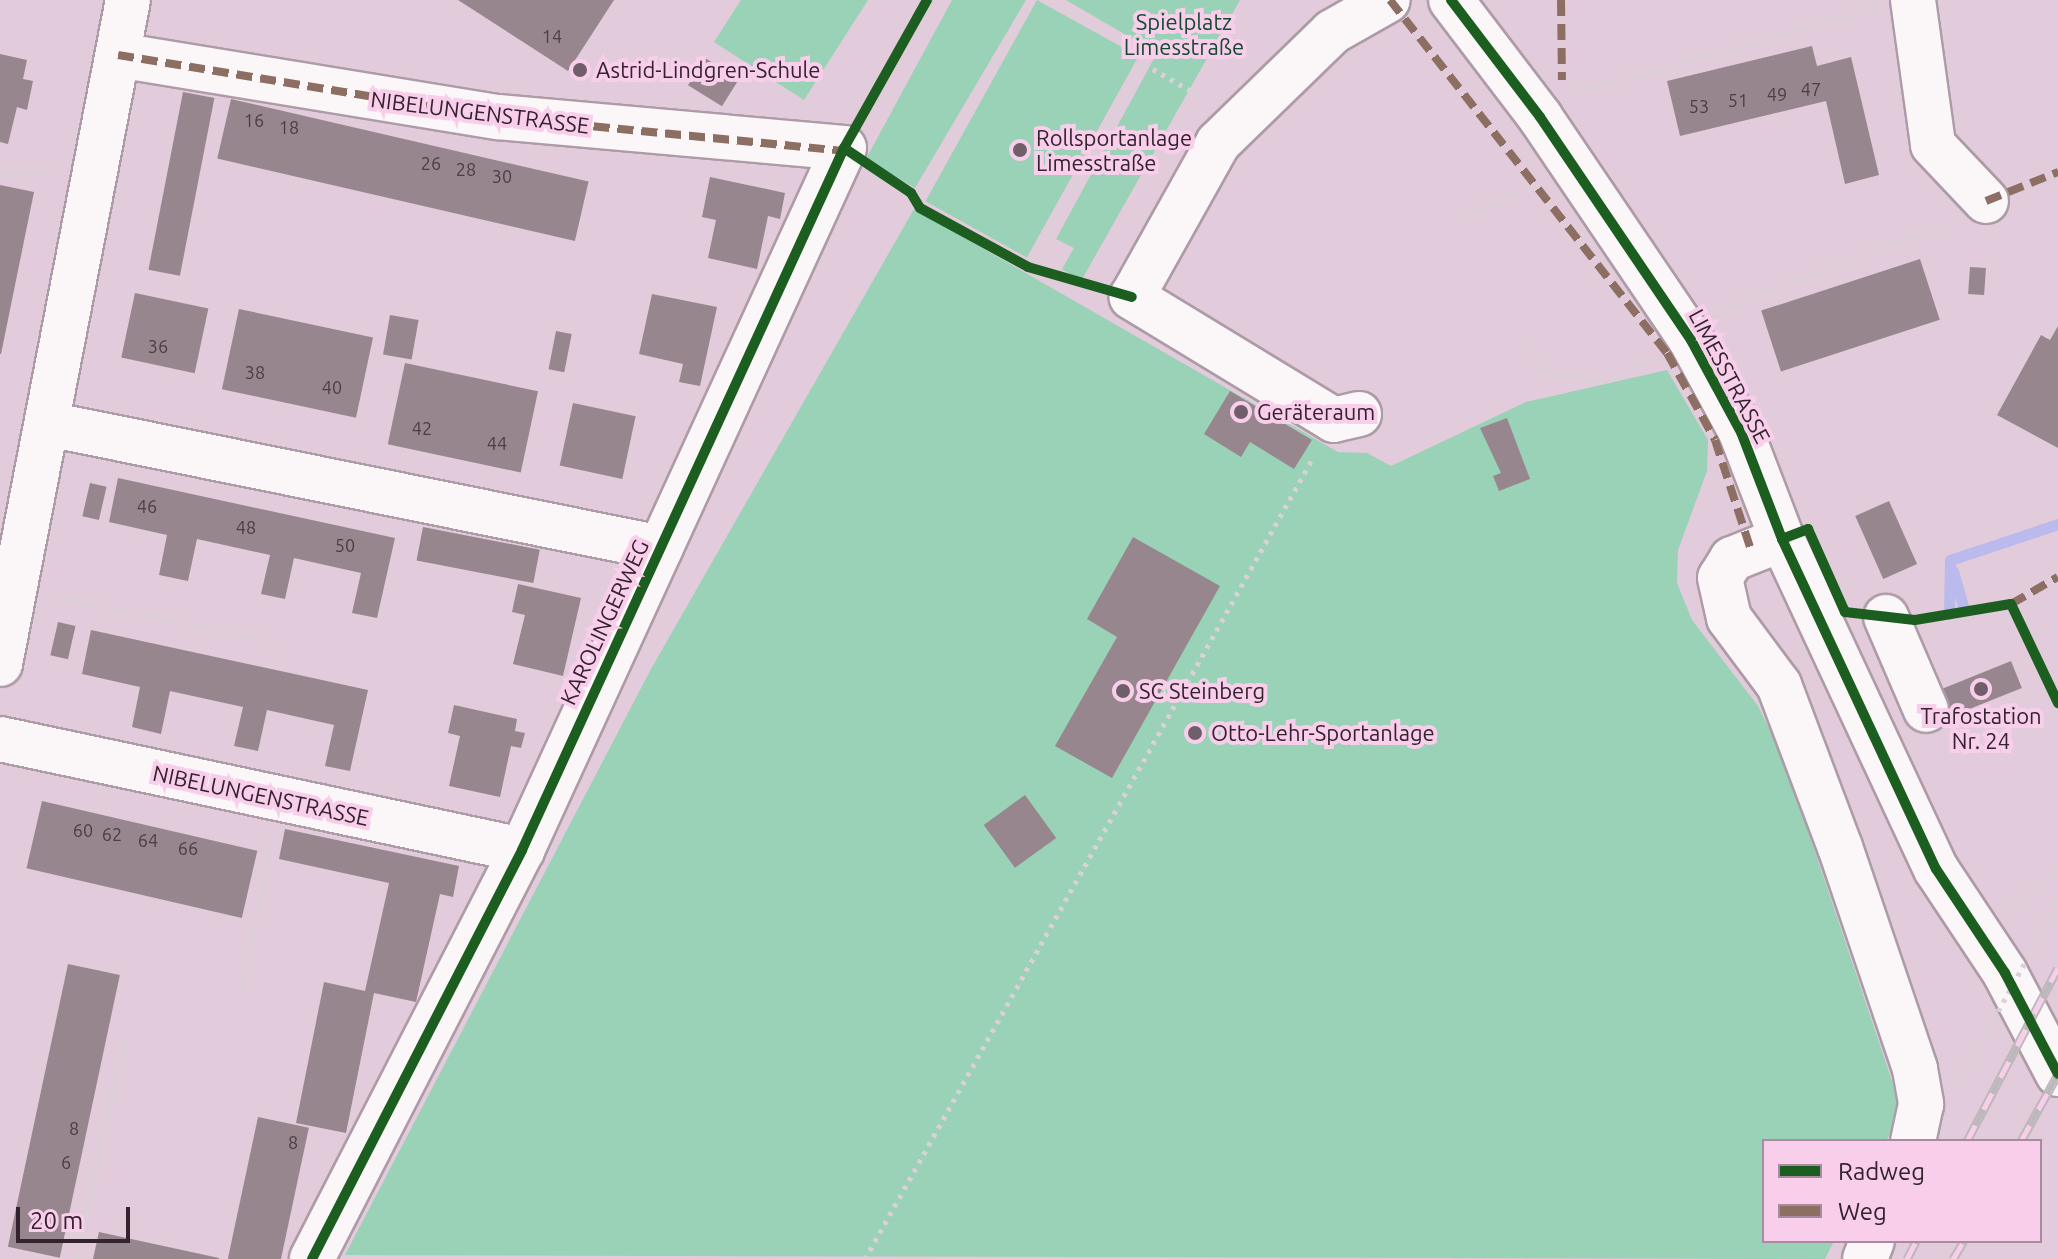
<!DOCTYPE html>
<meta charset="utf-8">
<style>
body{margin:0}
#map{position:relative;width:2058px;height:1259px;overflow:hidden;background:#e2cbda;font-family:Ubuntu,sans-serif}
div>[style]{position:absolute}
.green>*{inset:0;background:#99d2b6;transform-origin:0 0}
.stream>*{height:11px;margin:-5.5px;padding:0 5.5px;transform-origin:5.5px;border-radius:5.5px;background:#babaec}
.building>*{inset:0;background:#98868f;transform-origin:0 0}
.path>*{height:5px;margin-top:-2.5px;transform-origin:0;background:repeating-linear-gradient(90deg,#d9d1d6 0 4px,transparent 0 10px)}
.roads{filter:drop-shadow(2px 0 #ad9ba7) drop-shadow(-2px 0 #ad9ba7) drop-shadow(0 2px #ad9ba7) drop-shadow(0 -2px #ad9ba7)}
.minor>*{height:44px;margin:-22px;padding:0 22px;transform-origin:22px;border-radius:22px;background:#fbf7f9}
.rail>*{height:9px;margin-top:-4.5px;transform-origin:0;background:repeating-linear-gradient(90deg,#f9ceeb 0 18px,#bdb8bc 0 36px);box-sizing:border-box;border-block:2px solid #bdb8bc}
.path-bridge>*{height:5px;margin-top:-2.5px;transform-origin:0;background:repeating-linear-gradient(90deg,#d9d1d6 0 4px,transparent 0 10px)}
.quiet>*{height:8px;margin-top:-4px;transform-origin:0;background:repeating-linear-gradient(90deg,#8d6e63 0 16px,transparent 0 24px)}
.cycleway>*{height:10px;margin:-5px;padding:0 5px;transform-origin:5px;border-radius:5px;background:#1b5e20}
.dots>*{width:22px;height:22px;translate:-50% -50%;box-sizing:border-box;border:4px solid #f9ceeb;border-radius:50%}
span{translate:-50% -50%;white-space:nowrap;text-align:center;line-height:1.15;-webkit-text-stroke:8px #f9ceeb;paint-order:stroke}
.number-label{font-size:18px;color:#4c3c46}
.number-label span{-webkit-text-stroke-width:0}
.park-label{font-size:22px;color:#124b2f}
.poi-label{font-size:22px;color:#33232e}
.left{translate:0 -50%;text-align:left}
.street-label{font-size:22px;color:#33232e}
.legend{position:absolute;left:1762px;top:1139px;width:280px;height:104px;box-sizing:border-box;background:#f9ceeb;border:2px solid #aa8a9f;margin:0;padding:10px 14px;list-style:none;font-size:24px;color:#33232e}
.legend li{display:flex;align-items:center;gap:16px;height:40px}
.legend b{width:40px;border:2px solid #aa8a9f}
.scale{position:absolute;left:16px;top:1207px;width:114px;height:36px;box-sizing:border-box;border:4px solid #33232e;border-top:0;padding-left:10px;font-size:24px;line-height:28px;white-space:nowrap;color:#33232e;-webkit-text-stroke:6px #f9ceeb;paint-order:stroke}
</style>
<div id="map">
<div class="green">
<div style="clip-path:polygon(741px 0,868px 0,804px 100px,714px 42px)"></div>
<div style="clip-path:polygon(952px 0,1026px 0,915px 188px,866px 159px)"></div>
<div style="left:1037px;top:0;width:116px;height:230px;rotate:29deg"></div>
<div style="clip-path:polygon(1066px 0,1240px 0,1081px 281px,1062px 269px,1074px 248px,1056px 239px,1157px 53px)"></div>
<div style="clip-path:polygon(914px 209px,1338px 452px,1367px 453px,1391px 466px,1526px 402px,1667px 370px,1708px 440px,1707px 471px,1678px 550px,1677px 583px,1692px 620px,1758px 706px,1784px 759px,1902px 1111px,1886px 1141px,1764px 1141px,1764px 1241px,1834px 1241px,1825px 1259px,345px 1255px,651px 669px)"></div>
</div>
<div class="stream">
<div style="left:1950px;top:560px;width:114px;rotate:-18.4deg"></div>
<div style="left:1953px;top:571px;width:40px;rotate:74deg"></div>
<div style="left:1949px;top:614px;width:54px;rotate:-88.9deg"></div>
</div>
<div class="building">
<div style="clip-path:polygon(458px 0,614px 0,568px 71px)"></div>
<div style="clip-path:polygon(1812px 46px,1817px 66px,1851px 57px,1879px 175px,1845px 184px,1826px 101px,1680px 136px,1667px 81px)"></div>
<div style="clip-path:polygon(0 54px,27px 60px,23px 79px,33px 81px,27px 110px,17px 107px,8px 144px,0 142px)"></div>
<div style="left:705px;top:58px;width:40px;height:32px;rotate:32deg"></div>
<div style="left:183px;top:92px;width:32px;height:181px;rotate:11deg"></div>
<div style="left:231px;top:99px;width:367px;height:61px;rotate:13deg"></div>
<div style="clip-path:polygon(710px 177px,785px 193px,780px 219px,768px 216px,757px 269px,708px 258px,716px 220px,702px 217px)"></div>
<div style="clip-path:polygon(0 185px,34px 192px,1px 354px,0 354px)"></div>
<div style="left:1920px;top:259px;width:64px;height:167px;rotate:72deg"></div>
<div style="left:1970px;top:267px;width:16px;height:27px;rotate:4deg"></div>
<div style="left:135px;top:293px;width:75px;height:66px;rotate:12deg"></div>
<div style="clip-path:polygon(652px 294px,717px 307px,700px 386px,679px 382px,683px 364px,639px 354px)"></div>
<div style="left:239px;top:309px;width:137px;height:82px;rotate:12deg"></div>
<div style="left:390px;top:315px;width:29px;height:40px;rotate:10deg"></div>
<div style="clip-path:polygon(2058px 326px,2058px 448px,1997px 415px,2041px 335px,2050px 340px)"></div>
<div style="left:556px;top:331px;width:16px;height:39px;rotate:11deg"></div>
<div style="left:405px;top:363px;width:136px;height:83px;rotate:12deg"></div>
<div style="clip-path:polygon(1230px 391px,1312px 440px,1294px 469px,1250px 442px,1241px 457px,1204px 434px)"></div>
<div style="left:573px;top:403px;width:64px;height:64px;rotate:12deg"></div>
<div style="clip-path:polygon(1507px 418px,1530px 479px,1499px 491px,1493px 476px,1501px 473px,1480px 428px)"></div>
<div style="clip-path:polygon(118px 478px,395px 538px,377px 618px,352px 613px,361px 573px,294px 558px,285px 599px,261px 594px,270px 555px,197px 539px,188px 581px,159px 575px,167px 535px,109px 522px)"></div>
<div style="left:90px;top:483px;width:17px;height:34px;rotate:13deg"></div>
<div style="left:1889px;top:501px;width:69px;height:37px;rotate:66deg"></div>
<div style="left:423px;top:527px;width:119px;height:34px;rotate:11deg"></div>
<div style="clip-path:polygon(1133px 537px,1220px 586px,1112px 778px,1055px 746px,1117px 637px,1087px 619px)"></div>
<div style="clip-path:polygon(518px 584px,581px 598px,563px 676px,513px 664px,525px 615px,512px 612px)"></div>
<div style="left:58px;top:622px;width:18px;height:34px;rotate:13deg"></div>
<div style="clip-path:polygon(91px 630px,368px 690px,350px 771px,325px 766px,334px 725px,267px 710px,258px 751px,234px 746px,243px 707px,170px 691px,161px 734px,132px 727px,140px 687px,82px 674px)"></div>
<div style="left:2011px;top:661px;width:29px;height:76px;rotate:68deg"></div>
<div style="clip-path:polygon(454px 705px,517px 719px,515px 731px,525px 733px,521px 748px,511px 746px,500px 797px,449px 786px,460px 736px,448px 733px)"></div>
<div style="left:1025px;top:795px;width:53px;height:51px;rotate:54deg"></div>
<div style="left:42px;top:801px;width:221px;height:69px;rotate:13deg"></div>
<div style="clip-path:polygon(285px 829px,459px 866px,453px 897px,440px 894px,416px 1002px,374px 993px,346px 1133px,296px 1123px,324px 982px,365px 991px,389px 883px,279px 859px)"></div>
<div style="left:68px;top:964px;width:53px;height:289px;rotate:12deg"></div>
<div style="left:258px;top:1117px;width:52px;height:145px;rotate:12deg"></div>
<div style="clip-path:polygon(99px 1232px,219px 1258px,219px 1259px,93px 1259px)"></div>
</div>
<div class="path">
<div style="left:1144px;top:64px;width:70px;rotate:29.8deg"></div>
<div style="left:1573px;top:93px;width:314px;rotate:-15.7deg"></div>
<div style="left:863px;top:114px;width:131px;rotate:-60.7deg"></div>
<div style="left:0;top:175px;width:55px;rotate:-4.2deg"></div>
<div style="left:916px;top:200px;width:231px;rotate:-60.1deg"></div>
<div style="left:1461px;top:216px;width:77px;rotate:-22.2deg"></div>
<div style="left:1028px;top:267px;width:243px;rotate:-60.4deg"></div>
<div style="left:1148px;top:56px;width:113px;rotate:-150.3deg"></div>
<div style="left:1717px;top:310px;width:250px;rotate:-20.6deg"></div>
<div style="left:1523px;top:344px;width:38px;rotate:47deg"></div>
<div style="left:1549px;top:372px;width:59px;rotate:8.8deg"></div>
<div style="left:1607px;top:381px;width:54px;rotate:-24.2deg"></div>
<div style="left:55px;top:597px;width:225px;rotate:11.3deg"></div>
<div style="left:1929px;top:618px;width:83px;rotate:-9.7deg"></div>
<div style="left:2011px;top:604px;width:110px;rotate:64.6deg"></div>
<div style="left:2010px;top:909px;width:63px;rotate:-40.5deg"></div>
<div style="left:241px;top:990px;width:154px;rotate:-78.8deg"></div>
<div style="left:1960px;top:1080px;width:39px;rotate:-61deg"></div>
<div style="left:77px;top:1259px;width:227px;rotate:-78deg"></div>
<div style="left:865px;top:1259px;width:920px;rotate:-60.79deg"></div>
</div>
<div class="roads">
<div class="minor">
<div style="left:1451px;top:0;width:147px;rotate:52.7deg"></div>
<div style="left:1540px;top:117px;width:269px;rotate:55.9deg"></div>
<div style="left:1691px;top:340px;width:105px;rotate:61.5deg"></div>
<div style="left:1741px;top:432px;width:115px;rotate:69deg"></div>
<div style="left:1782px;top:539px;width:364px;rotate:65deg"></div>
<div style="left:1936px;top:869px;width:125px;rotate:56.4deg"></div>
<div style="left:2005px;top:973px;width:114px;rotate:62.3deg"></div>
<div style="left:1913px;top:0;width:146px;rotate:82.1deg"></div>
<div style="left:1933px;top:145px;width:77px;rotate:46.6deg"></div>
<div style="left:118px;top:55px;width:385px;rotate:9.3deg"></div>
<div style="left:498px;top:117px;width:347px;rotate:5.1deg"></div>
<div style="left:844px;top:148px;width:772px;rotate:114.64deg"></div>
<div style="left:522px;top:850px;width:460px;rotate:117.2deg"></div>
<div style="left:1359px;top:414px;width:26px;rotate:167deg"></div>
<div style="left:1334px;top:420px;width:237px;rotate:-148.7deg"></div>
<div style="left:1132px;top:297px;width:176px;rotate:-60.8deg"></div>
<div style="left:1218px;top:143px;width:159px;rotate:-44.2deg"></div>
<div style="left:1332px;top:32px;width:64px;rotate:-29.7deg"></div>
<div style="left:48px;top:424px;width:625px;rotate:11.44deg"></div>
<div style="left:1782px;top:539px;width:54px;rotate:158.2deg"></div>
<div style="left:1732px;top:559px;width:22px;rotate:122deg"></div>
<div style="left:1720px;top:578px;width:41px;rotate:77.3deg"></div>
<div style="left:1729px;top:618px;width:84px;rotate:53.3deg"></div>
<div style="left:1779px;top:685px;width:173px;rotate:69.4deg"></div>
<div style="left:1840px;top:847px;width:234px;rotate:71.3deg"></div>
<div style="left:1915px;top:1069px;width:36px;rotate:80deg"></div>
<div style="left:1921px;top:1104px;width:38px;rotate:102deg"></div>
<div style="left:1886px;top:617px;width:101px;rotate:66.7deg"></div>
<div style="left:0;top:664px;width:676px;rotate:-79.09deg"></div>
<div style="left:0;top:739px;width:534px;rotate:12deg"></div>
<div style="left:1865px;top:1259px;width:19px;rotate:-69deg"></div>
</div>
</div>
<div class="rail">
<div style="left:1967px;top:1141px;width:195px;rotate:-62.3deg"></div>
<div style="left:2021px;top:1141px;width:77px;rotate:-61.1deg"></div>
<div style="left:1907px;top:1259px;width:20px;rotate:-63deg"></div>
<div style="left:1953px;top:1259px;width:21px;rotate:-59deg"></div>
</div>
<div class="path-bridge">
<div style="left:1979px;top:1046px;width:163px;rotate:-61.1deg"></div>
</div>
<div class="quiet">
<div style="left:1390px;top:0;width:449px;rotate:51.9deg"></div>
<div style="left:1667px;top:353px;width:99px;rotate:61.1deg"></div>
<div style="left:1715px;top:440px;width:116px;rotate:71.9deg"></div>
<div style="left:1561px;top:0;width:80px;rotate:89.3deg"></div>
<div style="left:118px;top:55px;width:385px;rotate:9.3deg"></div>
<div style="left:498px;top:117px;width:347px;rotate:5.6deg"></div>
<div style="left:1986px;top:201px;width:78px;rotate:-21.9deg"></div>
<div style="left:2011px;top:604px;width:54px;rotate:-29.9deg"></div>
</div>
<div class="cycleway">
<div style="left:1451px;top:0;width:147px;rotate:52.7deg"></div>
<div style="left:1540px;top:117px;width:269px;rotate:55.9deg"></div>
<div style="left:1691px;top:340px;width:105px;rotate:61.5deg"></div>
<div style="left:1741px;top:432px;width:115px;rotate:69deg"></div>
<div style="left:1782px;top:539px;width:364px;rotate:65deg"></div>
<div style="left:1936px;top:869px;width:125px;rotate:56.4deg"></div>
<div style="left:2005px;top:973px;width:114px;rotate:62.3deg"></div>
<div style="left:844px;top:148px;width:81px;rotate:33.9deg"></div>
<div style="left:911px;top:193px;width:17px;rotate:59deg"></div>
<div style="left:920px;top:208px;width:123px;rotate:28.6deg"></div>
<div style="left:1028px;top:267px;width:108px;rotate:16.1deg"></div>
<div style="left:1782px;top:539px;width:28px;rotate:-21deg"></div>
<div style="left:1808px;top:529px;width:91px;rotate:66deg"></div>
<div style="left:1845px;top:612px;width:70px;rotate:6.5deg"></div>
<div style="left:1915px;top:620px;width:97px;rotate:-9.5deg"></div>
<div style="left:2011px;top:604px;width:110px;rotate:64.6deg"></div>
<div style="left:312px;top:1259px;width:460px;rotate:-62.8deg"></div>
<div style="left:522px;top:850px;width:772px;rotate:-65.36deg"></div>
<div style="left:844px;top:148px;width:170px;rotate:-60.7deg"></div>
</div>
<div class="dots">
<div style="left:580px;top:70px;background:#705e6a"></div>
<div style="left:1020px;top:150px;background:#705e6a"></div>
<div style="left:1241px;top:412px;background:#705e6a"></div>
<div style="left:1981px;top:689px;background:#705e6a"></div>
<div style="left:1123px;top:691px;background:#705e6a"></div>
<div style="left:1195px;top:733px;background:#705e6a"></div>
</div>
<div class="number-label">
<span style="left:552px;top:36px">14</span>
<span style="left:1811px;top:89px">47</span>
<span style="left:1777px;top:94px">49</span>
<span style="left:1738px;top:100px">51</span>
<span style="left:1699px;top:106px">53</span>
<span style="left:254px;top:120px">16</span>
<span style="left:289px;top:127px">18</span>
<span style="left:431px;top:163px">26</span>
<span style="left:466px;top:169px">28</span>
<span style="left:502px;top:176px">30</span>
<span style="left:158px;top:346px">36</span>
<span style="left:255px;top:372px">38</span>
<span style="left:332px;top:387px">40</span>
<span style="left:422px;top:428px">42</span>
<span style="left:497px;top:443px">44</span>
<span style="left:147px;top:506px">46</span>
<span style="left:246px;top:527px">48</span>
<span style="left:345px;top:545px">50</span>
<span style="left:83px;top:830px">60</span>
<span style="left:112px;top:834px">62</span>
<span style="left:148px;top:840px">64</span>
<span style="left:188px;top:848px">66</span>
<span style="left:74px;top:1128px">8</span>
<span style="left:293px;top:1142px">8</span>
<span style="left:66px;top:1162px">6</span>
</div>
<div class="park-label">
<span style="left:1184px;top:34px">Spielplatz<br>Limesstraße</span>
</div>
<div class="poi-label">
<span class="left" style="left:596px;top:70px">Astrid-Lindgren-Schule</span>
<span class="left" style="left:1036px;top:150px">Rollsportanlage<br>Limesstraße</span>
<span class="left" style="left:1257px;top:412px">Geräteraum</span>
<span class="left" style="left:1139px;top:691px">SC Steinberg</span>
<span style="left:1981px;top:728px">Trafostation<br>Nr. 24</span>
<span class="left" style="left:1211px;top:733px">Otto-Lehr-Sportanlage</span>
</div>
<div class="street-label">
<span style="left:480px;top:112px;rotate:7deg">NIBELUNGENSTRASSE</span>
<span style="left:1730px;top:376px;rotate:62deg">LIMESSTRASSE</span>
<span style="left:604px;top:622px;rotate:-65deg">KAROLINGERWEG</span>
<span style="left:261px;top:795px;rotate:12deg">NIBELUNGENSTRASSE</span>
</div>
<ul class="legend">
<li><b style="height:10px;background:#1b5e20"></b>Radweg</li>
<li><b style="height:10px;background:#8d6e63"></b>Weg</li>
</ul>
<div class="scale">20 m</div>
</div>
